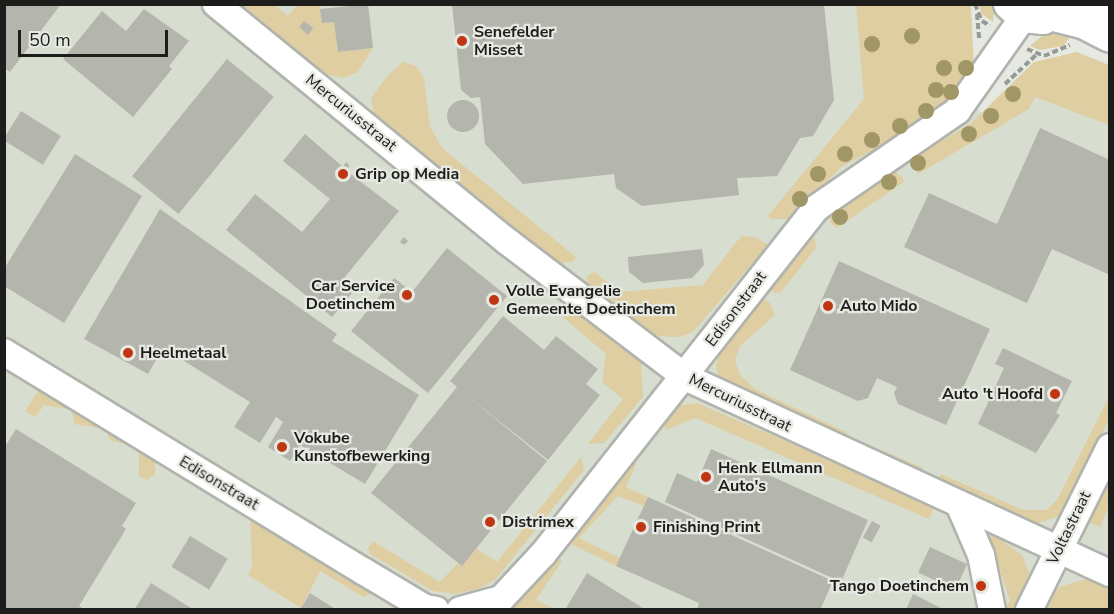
<!DOCTYPE html>
<style>
body{margin:0}
#map{position:relative;width:1114px;height:614px;overflow:hidden;background:#e6e9e2;font-family:"Nunito Sans",sans-serif}
div>[style]{position:absolute}
.built>*{inset:0;background:#d7decf}
.green>*{inset:0;background:#decea2;transform-origin:0 0}
.building>*{inset:0;background:#b4b5ad;transform-origin:0 0}
.round{border-radius:50%}
.path>*{height:4px;margin-top:-2px;transform-origin:0;background:repeating-linear-gradient(90deg,#969994 0 6px,transparent 0 9px)}
.roads{filter:drop-shadow(2px 0 #b0b4ad) drop-shadow(-2px 0 #b0b4ad) drop-shadow(0 2px #b0b4ad) drop-shadow(0 -2px #b0b4ad)}
.minor>*{height:26px;margin:-13px;padding:0 13px;transform-origin:13px;border-radius:13px;background:#fff}
.major>*{height:32px;margin:-16px;padding:0 16px;transform-origin:16px;border-radius:16px;background:#fff}
.trees>*{width:16px;height:16px;margin:-8px;border-radius:50%;background:#a19666}
.dots>*{width:16px;height:16px;translate:-50% -50%;box-sizing:border-box;border:3px solid #e6e9e2;border-radius:50%}
span{translate:-50% -50%;white-space:nowrap;text-align:center;line-height:1.15;-webkit-text-stroke:4.5px #e6e9e2;paint-order:stroke}
.poi-label{font-size:16px;color:#1d1e1c;font-weight:700}
.left{translate:0 -50%;text-align:left}
.right{translate:-100% -50%;text-align:right}
.street-label{font-size:16px;color:#1d1e1c}
.frame{position:absolute;inset:0;border:6px solid #1d1e1c;pointer-events:none}
.scale{position:absolute;left:18px;top:30px;width:150px;height:27px;box-sizing:border-box;border:3px solid #1d1e1c;border-top:0;padding-left:8px;font-size:18px;line-height:21px;white-space:nowrap;color:#1d1e1c;-webkit-text-stroke:4px #e6e9e2;paint-order:stroke}
</style>
<div id="map">
<div class="built">
<div style="clip-path:polygon(4px 5px,957px 5px,954px 88px,985px 116px,1034px 75px,1110px 79px,1109px 609px,5px 609px)"></div>
</div>
<div class="green">
<div style="clip-path:polygon(233px 5px,274px 5px,288px 16px,297px 5px,320px 5px,322px 23px,334px 22px,338px 52px,373px 48px,358px 72px,344px 78px,314px 72px)"></div>
<div style="clip-path:polygon(856px 5px,971px 5px,974px 69px,966px 87px,934px 118px,841px 167px,792px 219px,771px 219px,768px 216px,864px 99px)"></div>
<div style="clip-path:polygon(979px 5px,995px 5px,993px 22px,982px 14px)"></div>
<div style="clip-path:polygon(1061px 29px,1075px 31px,1063px 46px,1040px 50px,1030px 46px,1048px 31px)"></div>
<div style="clip-path:polygon(1077px 52px,1109px 65px,1109px 125px,1035px 97px,1029px 109px,918px 174px,909px 160px,970px 124px,1034px 62px)"></div>
<div style="clip-path:polygon(403px 62px,416px 66px,424px 78px,430px 126px,442px 148px,576px 257px,572px 262px,550px 264px,374px 115px,371px 98px,388px 75px)"></div>
<div style="clip-path:polygon(894px 170px,905px 181px,837px 228px,830px 222px,829px 215px)"></div>
<div style="clip-path:polygon(806px 233px,815px 239px,816px 248px,781px 292px,774px 293px,766px 287px)"></div>
<div style="clip-path:polygon(741px 236px,755px 237px,768px 245px,693px 332px,680px 337px,650px 336px,589px 291px,587px 277px,594px 271px,619px 292px,703px 285px)"></div>
<div style="clip-path:polygon(760px 297px,770px 303px,775px 315px,740px 346px,735px 361px,740px 375px,755px 389px,848px 433px,844px 445px,728px 390px,719px 379px,716px 366px,723px 341px)"></div>
<div style="clip-path:polygon(574px 304px,636px 353px,641px 362px,643px 397px,604px 443px,588px 444px,623px 399px,602px 382px,606px 354px,557px 312px,563px 306px)"></div>
<div style="clip-path:polygon(45px 381px,155px 453px,155px 474px,147px 480px,139px 476px,139px 448px,110px 440px,106px 429px,74px 424px,72px 410px,44px 405px,35px 417px,25px 411px)"></div>
<div style="clip-path:polygon(1108px 399px,1109px 419px,1061px 516px,1034px 524px,936px 486px,941px 474px,1023px 510px,1046px 510px,1057px 500px)"></div>
<div style="clip-path:polygon(697px 403px,935px 505px,929px 519px,695px 418px,666px 430px,661px 414px,674px 406px)"></div>
<div style="left:867px;top:444px;width:61px;height:11px;rotate:23deg"></div>
<div style="clip-path:polygon(581px 457px,584px 470px,495px 580px,478px 589px,455px 594px,433px 591px,370px 554px,368px 548px,373px 541px,440px 582px,458px 563px,462px 566px,476px 548px,497px 562px)"></div>
<div style="clip-path:polygon(634px 458px,636px 464px,626px 487px,648px 497px,644px 506px,618px 496px,579px 538px,620px 558px,616px 566px,565px 541px)"></div>
<div style="clip-path:polygon(1109px 473px,1109px 506px,1100px 527px,1088px 522px)"></div>
<div style="clip-path:polygon(250px 510px,370px 582px,374px 592px,363px 597px,320px 571px,301px 608px,248px 575px,252px 567px)"></div>
<div style="clip-path:polygon(992px 534px,1022px 555px,1029px 573px,1018px 609px,1006px 609px,1010px 600px,990px 540px)"></div>
<div style="clip-path:polygon(555px 553px,562px 561px,536px 600px,555px 609px,512px 610px,516px 598px)"></div>
<div style="clip-path:polygon(1090px 578px,1109px 588px,1109px 609px,1043px 610px,1059px 587px)"></div>
</div>
<div class="building">
<div style="clip-path:polygon(4px 4px,61px 4px,10px 72px,4px 68px)"></div>
<div style="clip-path:polygon(368px 4px,373px 48px,338px 52px,334px 22px,322px 23px,320px 9px)"></div>
<div style="clip-path:polygon(452px 4px,824px 4px,834px 100px,813px 136px,800px 138px,777px 176px,737px 178px,739px 195px,642px 206px,616px 188px,614px 174px,523px 184px,485px 144px,480px 97px,471px 98px,461px 90px)"></div>
<div style="clip-path:polygon(144px 9px,189px 41px,169px 66px,172px 69px,133px 117px,63px 59px,102px 11px,126px 31px)"></div>
<div style="clip-path:polygon(304px 21px,313px 28px,308px 35px,299px 27px)"></div>
<div style="left:227px;top:59px;width:60px;height:151px;rotate:39deg"></div>
<div class="round" style="left:447px;top:100px;width:32px;height:32px"></div>
<div style="left:21px;top:111px;width:47px;height:34px;rotate:32deg"></div>
<div style="clip-path:polygon(1040px 128px,1110px 160px,1110px 275px,1052px 249px,1027px 303px,904px 247px,929px 193px,997px 224px)"></div>
<div style="clip-path:polygon(305px 134px,343px 167px,346px 162px,349px 165px,348px 172px,399px 211px,340px 283px,352px 293px,332px 317px,226px 230px,255px 194px,302px 232px,330px 199px,283px 161px)"></div>
<div style="clip-path:polygon(75px 154px,142px 196px,64px 323px,4px 286px,4px 269px)"></div>
<div style="clip-path:polygon(160px 209px,337px 334px,332px 341px,419px 395px,365px 484px,300px 445px,290px 461px,268px 447px,283px 422px,276px 417px,260px 443px,234px 427px,250px 402px,163px 348px,148px 374px,84px 339px)"></div>
<div style="clip-path:polygon(404px 237px,408px 241px,404px 245px,400px 242px)"></div>
<div style="clip-path:polygon(447px 248px,507px 296px,428px 393px,351px 331px,394px 278px,412px 292px)"></div>
<div style="clip-path:polygon(702px 249px,704px 265px,692px 278px,643px 283px,629px 272px,628px 257px)"></div>
<div style="clip-path:polygon(839px 261px,990px 329px,946px 425px,898px 404px,894px 393px,897px 387px,877px 378px,868px 398px,858px 401px,790px 370px)"></div>
<div style="clip-path:polygon(503px 316px,544px 350px,556px 336px,598px 369px,586px 384px,600px 395px,548px 460px,464px 393px,547px 461px,462px 566px,371px 493px,457px 387px,450px 381px)"></div>
<div style="clip-path:polygon(1003px 348px,1072px 381px,1056px 413px,1060px 415px,1036px 453px,978px 424px,1004px 368px,995px 364px)"></div>
<div style="clip-path:polygon(16px 429px,136px 503px,122px 526px,126px 529px,79px 606px,85px 610px,4px 610px,4px 448px)"></div>
<div style="clip-path:polygon(711px 449px,868px 520px,841px 582px,665px 502px,677px 473px,697px 482px)"></div>
<div style="clip-path:polygon(648px 497px,833px 581px,820px 610px,697px 610px,699px 603px,616px 566px)"></div>
<div style="left:872px;top:521px;width:10px;height:19px;rotate:29deg"></div>
<div style="left:190px;top:536px;width:44px;height:36px;rotate:31deg"></div>
<div style="left:930px;top:547px;width:41px;height:28px;rotate:25deg"></div>
<div style="clip-path:polygon(587px 573px,646px 610px,565px 610px)"></div>
<div style="clip-path:polygon(151px 583px,194px 610px,134px 610px)"></div>
<div style="clip-path:polygon(310px 593px,337px 610px,300px 610px)"></div>
<div style="clip-path:polygon(913px 594px,945px 610px,906px 610px)"></div>
</div>
<div class="path">
<div style="left:975px;top:4px;width:18px;rotate:68deg"></div>
<div style="left:982px;top:21px;width:9px;rotate:32deg"></div>
<div style="left:977px;top:14px;width:25px;rotate:85deg"></div>
<div style="left:1027px;top:49px;width:18px;rotate:22deg"></div>
<div style="left:1044px;top:56px;width:28px;rotate:-23deg"></div>
<div style="left:1005px;top:84px;width:42px;rotate:-43.1deg"></div>
</div>
<div class="roads">
<div class="minor">
<div style="left:216px;top:4px;width:377px;rotate:39.2deg"></div>
<div style="left:508px;top:242px;width:223px;rotate:37.3deg"></div>
<div style="left:685px;top:377px;width:468px;rotate:24.8deg"></div>
<div style="left:4px;top:352px;width:421px;rotate:31.4deg"></div>
<div style="left:363px;top:571px;width:72px;rotate:30.8deg"></div>
<div style="left:425px;top:608px;width:11px;rotate:10deg"></div>
<div style="left:959px;top:504px;width:56px;rotate:66.7deg"></div>
<div style="left:981px;top:555px;width:56px;rotate:78.7deg"></div>
<div style="left:460px;top:610px;width:42px;rotate:-15deg"></div>
<div style="left:501px;top:599px;width:62px;rotate:-47deg"></div>
<div style="left:543px;top:554px;width:439px;rotate:-51.7deg"></div>
<div style="left:815px;top:209px;width:173px;rotate:-34.6deg"></div>
<div style="left:957px;top:111px;width:116px;rotate:-54.8deg"></div>
<div style="left:1029px;top:610px;width:182px;rotate:-63.6deg"></div>
</div>
<div class="major">
<div style="left:1010px;top:4px;width:18px;rotate:41deg"></div>
<div style="left:1024px;top:16px;width:19px;rotate:6deg"></div>
<div style="left:1043px;top:18px;width:28px;rotate:-30deg"></div>
<div style="left:1098px;top:4px;width:14px;rotate:30deg"></div>
<div style="left:1054px;top:15px;width:32px;rotate:14deg"></div>
<div style="left:1085px;top:23px;width:28px;rotate:27deg"></div>
</div>
</div>
<div class="trees">
<div style="left:912px;top:36px"></div>
<div style="left:872px;top:44px"></div>
<div style="left:944px;top:68px"></div>
<div style="left:966px;top:68px"></div>
<div style="left:936px;top:90px"></div>
<div style="left:951px;top:92px"></div>
<div style="left:1013px;top:94px"></div>
<div style="left:926px;top:111px"></div>
<div style="left:991px;top:116px"></div>
<div style="left:900px;top:126px"></div>
<div style="left:969px;top:134px"></div>
<div style="left:872px;top:140px"></div>
<div style="left:845px;top:154px"></div>
<div style="left:918px;top:163px"></div>
<div style="left:818px;top:174px"></div>
<div style="left:889px;top:182px"></div>
<div style="left:800px;top:199px"></div>
<div style="left:840px;top:217px"></div>
</div>
<div class="dots">
<div style="left:462px;top:41px;background:#c03613"></div>
<div style="left:343px;top:174px;background:#c03613"></div>
<div style="left:407px;top:295px;background:#c03613"></div>
<div style="left:494px;top:300px;background:#c03613"></div>
<div style="left:828px;top:306px;background:#c03613"></div>
<div style="left:128px;top:353px;background:#c03613"></div>
<div style="left:1055px;top:394px;background:#c03613"></div>
<div style="left:282px;top:447px;background:#c03613"></div>
<div style="left:706px;top:477px;background:#c03613"></div>
<div style="left:490px;top:522px;background:#c03613"></div>
<div style="left:641px;top:527px;background:#c03613"></div>
<div style="left:981px;top:586px;background:#c03613"></div>
</div>
<div class="poi-label">
<span class="left" style="left:474px;top:41px">Senefelder<br>Misset</span>
<span class="left" style="left:355px;top:174px">Grip op Media</span>
<span class="right" style="left:395px;top:295px">Car Service<br>Doetinchem</span>
<span class="left" style="left:506px;top:300px">Volle Evangelie<br>Gemeente Doetinchem</span>
<span class="left" style="left:840px;top:306px">Auto Mido</span>
<span class="left" style="left:140px;top:353px">Heelmetaal</span>
<span class="right" style="left:1043px;top:394px">Auto 't Hoofd</span>
<span class="left" style="left:294px;top:447px">Vokube<br>Kunstofbewerking</span>
<span class="left" style="left:718px;top:477px">Henk Ellmann<br>Auto's</span>
<span class="left" style="left:502px;top:522px">Distrimex</span>
<span class="left" style="left:653px;top:527px">Finishing Print</span>
<span class="right" style="left:969px;top:586px">Tango Doetinchem</span>
</div>
<div class="street-label">
<span style="left:351px;top:113px;rotate:39deg">Mercuriusstraat</span>
<span style="left:736px;top:309px;rotate:-53deg">Edisonstraat</span>
<span style="left:740px;top:403px;rotate:26deg">Mercuriusstraat</span>
<span style="left:219px;top:483px;rotate:31deg">Edisonstraat</span>
<span style="left:1069px;top:528px;rotate:-64deg">Voltastraat</span>
</div>
<div class="frame"></div>
<div class="scale">50 m</div>
</div>
